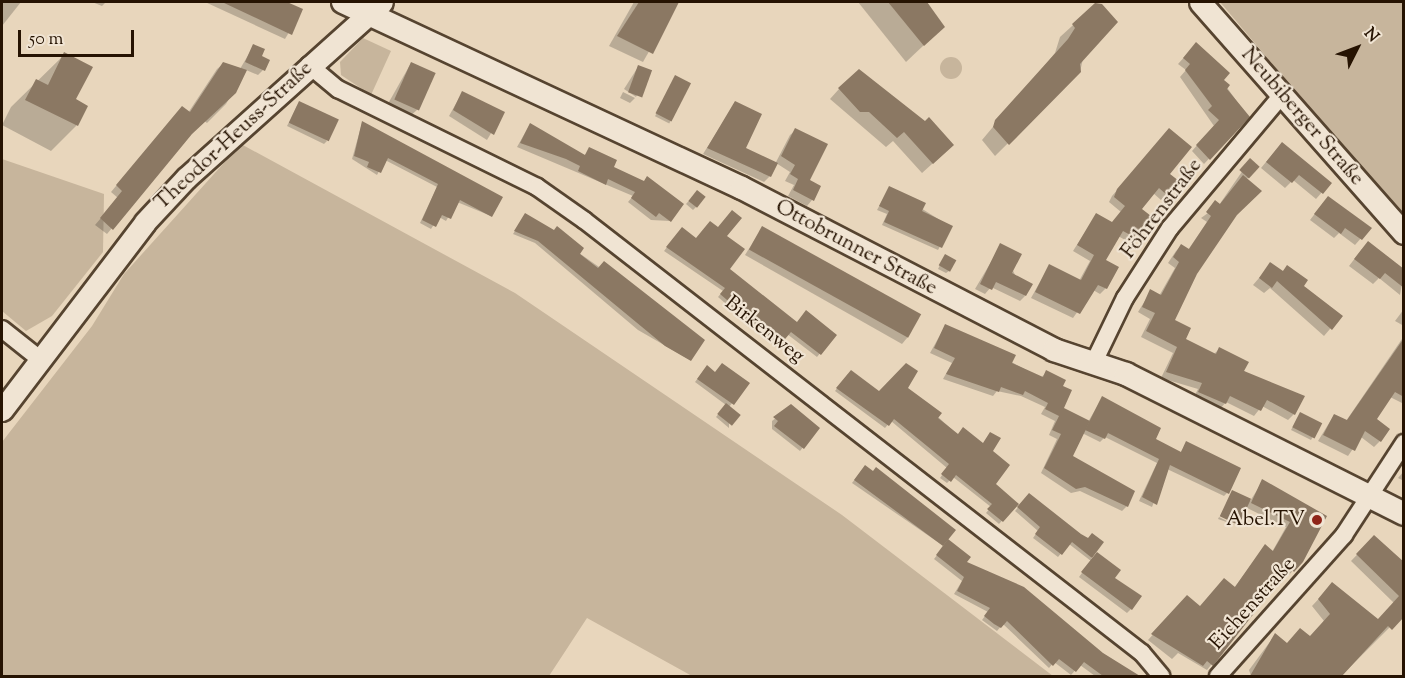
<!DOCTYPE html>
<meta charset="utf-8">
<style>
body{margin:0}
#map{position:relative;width:1405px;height:678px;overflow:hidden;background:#e8d6bc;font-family:"Sorts Mill Goudy",serif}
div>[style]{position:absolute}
.green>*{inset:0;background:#c7b59c}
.round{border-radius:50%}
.shadow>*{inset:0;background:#0003;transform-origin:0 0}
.building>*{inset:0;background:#8b7863;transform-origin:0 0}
.roads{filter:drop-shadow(2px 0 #564430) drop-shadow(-2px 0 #564430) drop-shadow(0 2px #564430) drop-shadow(0 -2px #564430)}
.minor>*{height:16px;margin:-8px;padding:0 8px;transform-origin:8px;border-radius:8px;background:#f0e4d3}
.tertiary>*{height:21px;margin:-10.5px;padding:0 10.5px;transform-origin:10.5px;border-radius:10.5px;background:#f0e4d3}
.secondary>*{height:22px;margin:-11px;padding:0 11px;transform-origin:11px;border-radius:11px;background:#f0e4d3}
.dots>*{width:16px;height:16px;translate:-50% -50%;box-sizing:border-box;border:3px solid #f0e4d3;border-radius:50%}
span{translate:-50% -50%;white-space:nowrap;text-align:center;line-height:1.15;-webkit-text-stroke:4.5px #f0e4d3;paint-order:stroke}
.street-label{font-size:21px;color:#261302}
.poi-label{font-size:21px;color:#261302}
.right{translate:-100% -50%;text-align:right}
.frame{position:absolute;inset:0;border:3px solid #261302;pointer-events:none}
.north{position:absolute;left:1327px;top:18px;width:60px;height:60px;-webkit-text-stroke:4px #f0e4d3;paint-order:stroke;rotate:48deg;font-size:16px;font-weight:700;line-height:24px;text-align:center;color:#261302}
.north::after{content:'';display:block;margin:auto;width:21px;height:27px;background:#261302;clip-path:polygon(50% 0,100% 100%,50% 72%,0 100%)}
.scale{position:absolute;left:18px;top:30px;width:116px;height:27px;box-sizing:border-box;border:3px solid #261302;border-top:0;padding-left:8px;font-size:18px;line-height:21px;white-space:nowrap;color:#261302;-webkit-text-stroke:4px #f0e4d3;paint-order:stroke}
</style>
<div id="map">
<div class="green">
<div style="clip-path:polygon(1220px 2px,1403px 2px,1403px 215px,1292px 87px)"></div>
<div style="clip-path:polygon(363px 38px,391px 51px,371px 95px,341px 75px,340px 62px)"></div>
<div class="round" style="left:940px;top:57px;width:22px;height:22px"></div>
<div style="clip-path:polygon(241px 144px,515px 293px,842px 515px,1053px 676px,692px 676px,587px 618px,549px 676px,2px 676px,2px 442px,92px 326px,124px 274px)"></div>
<div style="clip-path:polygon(2px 159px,104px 194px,103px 252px,52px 316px,26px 331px,2px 311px)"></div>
</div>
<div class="shadow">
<div style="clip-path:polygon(2px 2px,21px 2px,2px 26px)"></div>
<div style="clip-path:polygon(92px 2px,106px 2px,102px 6px)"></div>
<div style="clip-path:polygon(205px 2px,285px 2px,302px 10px,285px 39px)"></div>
<div style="clip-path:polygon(634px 2px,677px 2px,643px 62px,609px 46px)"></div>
<div style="clip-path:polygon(858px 2px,927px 2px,943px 27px,906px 62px)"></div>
<div style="clip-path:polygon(1095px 5px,1080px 72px,995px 156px,982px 140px,1055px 53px,1060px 37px)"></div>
<div style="clip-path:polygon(1196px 44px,1248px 117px,1204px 164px,1192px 151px,1214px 126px,1180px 77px,1186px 70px,1178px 64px)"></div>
<div style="clip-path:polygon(254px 45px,263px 70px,258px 75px,246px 70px,226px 104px,207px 123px,203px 120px,107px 234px,95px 225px,118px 198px,111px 192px,177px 113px,188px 113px,217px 69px,223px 64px,240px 69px)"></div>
<div style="clip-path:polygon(65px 54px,74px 100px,86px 106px,76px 126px,51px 151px,2px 125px,11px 107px)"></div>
<div style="clip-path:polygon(411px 63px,418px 109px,407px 119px,385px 109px)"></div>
<div style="clip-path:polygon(638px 67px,649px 71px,636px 97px,624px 89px)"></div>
<div style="left:675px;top:77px;width:16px;height:44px;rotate:27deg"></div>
<div style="clip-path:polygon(839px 89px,942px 155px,922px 173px,893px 141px,886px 147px,830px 99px)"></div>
<div style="clip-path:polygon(623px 92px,635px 98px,630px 103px,620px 98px)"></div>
<div style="clip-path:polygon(462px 93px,503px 113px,487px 140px,449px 116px)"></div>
<div style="clip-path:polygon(735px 103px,744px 148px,775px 164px,790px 135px,796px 130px,812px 200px,807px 206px,788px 196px,794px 185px,785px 181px,790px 172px,776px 163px,770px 176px,764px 182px,703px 154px)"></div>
<div style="clip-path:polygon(297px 106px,327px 141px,324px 144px,287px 126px)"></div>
<div style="clip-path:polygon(362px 123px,491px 216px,457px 202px,446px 221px,439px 217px,431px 229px,420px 223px,437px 187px,385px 160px,377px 175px,352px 159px)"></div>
<div style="clip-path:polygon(530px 124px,584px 156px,590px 149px,670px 221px,651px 220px,628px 202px,633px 196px,517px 147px)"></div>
<div style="clip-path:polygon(1164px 136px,1168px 174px,1177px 182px,1161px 200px,1153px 193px,1139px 209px,1127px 241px,1118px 236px,1103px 261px,1117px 268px,1106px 288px,1100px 294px,1093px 290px,1073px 318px,1031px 298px,1049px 266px,1079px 281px,1090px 261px,1073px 251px,1096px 215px,1111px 224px,1121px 212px,1109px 202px,1112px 196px)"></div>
<div style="clip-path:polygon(1276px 150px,1330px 183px,1316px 199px,1293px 180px,1285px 188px,1261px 168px)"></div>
<div style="clip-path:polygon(1250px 160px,1258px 167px,1246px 180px,1236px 214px,1196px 274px,1173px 321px,1184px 340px,1214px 354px,1219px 349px,1294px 414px,1288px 420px,1262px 406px,1254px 416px,1226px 402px,1220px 409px,1194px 397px,1198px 389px,1161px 378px,1173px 353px,1141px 337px,1150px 319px,1138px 312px,1151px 291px,1159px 296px,1175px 268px,1168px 263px,1176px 251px,1181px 246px,1188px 250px,1207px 222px,1201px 218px,1219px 205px)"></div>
<div style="clip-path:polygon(889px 188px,951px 227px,938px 250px,882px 225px,887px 214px,877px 210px)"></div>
<div style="clip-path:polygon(694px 195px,696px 207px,693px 210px,686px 204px)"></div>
<div style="clip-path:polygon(1323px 203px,1369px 229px,1355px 245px,1339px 233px,1334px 238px,1310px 220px)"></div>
<div style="clip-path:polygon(525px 215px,703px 340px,690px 360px,638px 330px,535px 243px,513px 234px)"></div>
<div style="clip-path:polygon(762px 228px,919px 316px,907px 338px,902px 344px,745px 255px)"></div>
<div style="clip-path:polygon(679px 232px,696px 240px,725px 236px,728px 270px,797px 324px,835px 335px,817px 357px,787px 334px,776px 347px,718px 297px,723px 291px,664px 251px)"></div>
<div style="clip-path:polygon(1001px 245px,1025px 296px,1020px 301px,991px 287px,985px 294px,975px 289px)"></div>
<div style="clip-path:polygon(1362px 249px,1404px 272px,1400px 295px,1379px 278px,1373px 284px,1349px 266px)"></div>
<div style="clip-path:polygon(943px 259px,949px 271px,946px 273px,938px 269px)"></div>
<div style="clip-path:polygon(1271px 264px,1282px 272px,1287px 267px,1302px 287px,1341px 316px,1324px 336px,1270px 288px,1264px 293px,1253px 285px)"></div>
<div style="clip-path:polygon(1404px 309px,1404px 326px,1395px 321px)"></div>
<div style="clip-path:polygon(945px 326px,1041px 378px,1046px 372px,1061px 386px,1062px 409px,1088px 422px,1102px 398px,1154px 440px,1180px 453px,1187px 443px,1227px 493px,1224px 496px,1167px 469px,1152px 507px,1139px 501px,1157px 463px,1105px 437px,1100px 442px,1082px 433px,1071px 456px,1127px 506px,1122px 511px,1080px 491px,1071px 493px,1041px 473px,1057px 439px,1049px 435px,1055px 421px,1041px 414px,1045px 407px,1021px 396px,997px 391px,993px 396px,943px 379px,952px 363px,930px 353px)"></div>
<div style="clip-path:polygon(1404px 336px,1404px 404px,1390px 397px,1375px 419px,1380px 441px,1374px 447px,1361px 437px,1348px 456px,1318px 441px,1334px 415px,1346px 421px)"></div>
<div style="clip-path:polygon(704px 370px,748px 383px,729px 407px,729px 428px,716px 417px,726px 405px,695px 382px)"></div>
<div style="clip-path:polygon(848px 374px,879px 393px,906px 388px,958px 435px,991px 452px,994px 485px,1017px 504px,999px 524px,986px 513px,991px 507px,953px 477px,947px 483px,940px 478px,947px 468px,891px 421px,885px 428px,835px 391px)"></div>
<div style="clip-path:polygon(791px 406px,818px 428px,800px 451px,772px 429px,772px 421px)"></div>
<div style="clip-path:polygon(1298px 417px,1320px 424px,1311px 440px,1291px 430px)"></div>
<div style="clip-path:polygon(862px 470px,942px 545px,852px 483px)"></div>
<div style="clip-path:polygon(1404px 471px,1404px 481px,1398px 478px)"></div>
<div style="clip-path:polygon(1263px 481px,1325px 516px,1301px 561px,1289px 575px,1285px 571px,1207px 670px,1178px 653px,1172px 659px,1148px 640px,1187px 597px,1199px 608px,1234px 588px,1265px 546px,1272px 552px,1286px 527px,1245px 507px,1237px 523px,1221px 515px,1233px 492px,1250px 501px)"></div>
<div style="clip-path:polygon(1029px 495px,1081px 536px,1102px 542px,1091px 558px,1113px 578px,1131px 609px,1127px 613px,1079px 577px,1091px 561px,1069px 544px,1058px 557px,1033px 538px,1038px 531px,1015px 511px)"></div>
<div style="clip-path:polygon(1219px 517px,1235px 525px,1218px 519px)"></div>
<div style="clip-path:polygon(1374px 537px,1404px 564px,1404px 613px,1341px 676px,1251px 676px,1249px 670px,1275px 635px,1286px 645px,1310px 638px,1324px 621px,1312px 606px,1326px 591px,1378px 621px,1394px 603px,1351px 561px)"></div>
<div style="clip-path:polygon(945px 545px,964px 563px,1136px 675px,1095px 676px,1080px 665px,1071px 675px,1054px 662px,1049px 668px,1003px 624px,997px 631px,982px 620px,988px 612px,954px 594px,962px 581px,934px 559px)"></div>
</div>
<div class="building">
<div style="clip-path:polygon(222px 2px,287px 2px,303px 9px,292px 35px)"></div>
<div style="clip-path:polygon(639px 2px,679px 2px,653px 54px,617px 36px)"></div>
<div style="clip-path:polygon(888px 2px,927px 2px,945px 27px,924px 46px)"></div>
<div style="clip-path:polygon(1095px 3px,1102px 4px,1118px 22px,1080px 64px,1081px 72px,1009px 145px,993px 127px,995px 120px,1068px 39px,1075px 28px,1072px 24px)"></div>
<div style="clip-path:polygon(1196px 42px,1230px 73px,1224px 80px,1230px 85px,1227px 89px,1250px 117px,1210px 160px,1196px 145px,1219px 120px,1208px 110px,1212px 106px,1185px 70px,1190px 64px,1183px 58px)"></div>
<div style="clip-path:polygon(253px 44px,265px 49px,262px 56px,270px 60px,265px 71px,245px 62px)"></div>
<div style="clip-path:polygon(64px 52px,93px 67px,76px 99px,88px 106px,78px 126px,25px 100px,36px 79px,48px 85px)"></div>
<div style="clip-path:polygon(223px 62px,247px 70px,236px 93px,192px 134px,113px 230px,100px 218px,122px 191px,116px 185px,182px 106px,190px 112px)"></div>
<div style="left:411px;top:62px;width:27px;height:41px;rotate:24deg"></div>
<div style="left:638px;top:65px;width:15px;height:29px;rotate:20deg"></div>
<div style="clip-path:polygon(859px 69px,925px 121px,929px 117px,954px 145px,933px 164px,904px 132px,897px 138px,869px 112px,860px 112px,838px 88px)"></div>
<div style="left:675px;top:75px;width:18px;height:43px;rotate:27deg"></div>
<div style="clip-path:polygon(462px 91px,505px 112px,494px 135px,453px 110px)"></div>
<div style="left:299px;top:101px;width:44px;height:24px;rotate:25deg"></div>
<div style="clip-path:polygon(735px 101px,762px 114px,746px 148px,778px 163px,771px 177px,707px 148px)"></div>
<div style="clip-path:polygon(362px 121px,503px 197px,492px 217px,460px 200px,451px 219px,442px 215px,436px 227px,422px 220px,438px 184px,388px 158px,381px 173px,367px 167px,369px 162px,354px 156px)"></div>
<div style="clip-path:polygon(530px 123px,585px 155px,589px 147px,617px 160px,614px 167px,644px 181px,647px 176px,684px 204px,671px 222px,659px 213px,656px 217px,631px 198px,635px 192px,608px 179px,606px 185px,578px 171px,580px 166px,566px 159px,520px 143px)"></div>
<div style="clip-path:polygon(795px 128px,828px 144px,810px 180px,821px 186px,814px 201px,793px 190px,798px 179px,790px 174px,795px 165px,781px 156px)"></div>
<div style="clip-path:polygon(1169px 128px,1192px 147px,1170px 174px,1179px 181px,1168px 196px,1159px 188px,1142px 209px,1151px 216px,1134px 237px,1123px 231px,1106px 260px,1119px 267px,1107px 289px,1098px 285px,1080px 314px,1035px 292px,1049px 264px,1081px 280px,1094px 255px,1077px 245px,1096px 213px,1112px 222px,1125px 206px,1114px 197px,1117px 189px)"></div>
<div style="clip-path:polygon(1282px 142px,1332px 183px,1323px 194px,1299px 175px,1292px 183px,1266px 162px)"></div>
<div style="left:1250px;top:158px;width:13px;height:16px;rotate:42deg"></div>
<div style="clip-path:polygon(1243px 175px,1262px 191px,1237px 215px,1197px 274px,1175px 320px,1191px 328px,1186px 339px,1216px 354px,1219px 347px,1249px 362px,1244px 371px,1305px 396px,1295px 415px,1267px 400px,1261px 411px,1230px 396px,1226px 404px,1198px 392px,1202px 383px,1166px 372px,1177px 347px,1146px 331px,1155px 313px,1142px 307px,1150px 289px,1161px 295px,1179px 262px,1173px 257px,1181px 244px,1189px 249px,1211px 216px,1206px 212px,1215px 200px,1220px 204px)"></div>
<div style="clip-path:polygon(889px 186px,926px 203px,922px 211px,953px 226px,942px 248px,884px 222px,889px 211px,879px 206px)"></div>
<div style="left:697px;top:190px;width:11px;height:14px;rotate:38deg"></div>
<div style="clip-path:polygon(1328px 196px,1372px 228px,1362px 240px,1345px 228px,1341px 234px,1314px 214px)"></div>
<div style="clip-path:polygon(732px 210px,742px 218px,727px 236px,745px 249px,730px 269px,797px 322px,806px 310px,837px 335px,821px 355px,791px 332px,780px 345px,720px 294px,725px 288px,666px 247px,682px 227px,696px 238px,710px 221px,718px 227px)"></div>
<div style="clip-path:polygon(525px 213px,554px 230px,557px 226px,584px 248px,580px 254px,598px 268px,604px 261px,705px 340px,691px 361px,665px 346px,538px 241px,514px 231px)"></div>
<div style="left:762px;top:226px;width:182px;height:27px;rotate:29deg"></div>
<div style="clip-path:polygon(1368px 241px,1404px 269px,1404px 288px,1385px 273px,1380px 279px,1354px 259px)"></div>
<div style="clip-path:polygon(1000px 243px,1022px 254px,1012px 273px,1033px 284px,1026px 296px,996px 282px,992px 290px,980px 284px)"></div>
<div style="left:945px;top:254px;width:13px;height:13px;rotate:29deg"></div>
<div style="clip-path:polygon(1270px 262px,1283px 271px,1287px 265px,1308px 280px,1304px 286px,1343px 316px,1332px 330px,1277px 281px,1272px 288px,1259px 278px)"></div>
<div style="clip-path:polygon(945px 324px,1016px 355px,1012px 363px,1043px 377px,1046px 370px,1066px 380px,1063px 386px,1072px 390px,1064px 408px,1090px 421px,1073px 456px,1135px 491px,1128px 507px,1085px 487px,1076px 489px,1044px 468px,1061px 434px,1052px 430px,1059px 416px,1045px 409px,1048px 403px,1025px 391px,1023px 395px,1001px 387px,999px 392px,946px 374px,955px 358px,934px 348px)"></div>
<div style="clip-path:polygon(1404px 338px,1404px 397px,1395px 392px,1377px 419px,1390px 429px,1381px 442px,1365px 431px,1355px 451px,1323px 435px,1334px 414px,1347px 420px)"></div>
<div style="clip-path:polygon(722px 363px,750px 383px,734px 405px,697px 379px,707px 365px,715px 372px)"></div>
<div style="clip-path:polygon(906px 363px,918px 371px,908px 388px,942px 413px,938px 418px,958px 434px,963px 427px,983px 443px,990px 432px,1001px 438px,993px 451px,1010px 465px,996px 484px,1019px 504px,1003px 522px,987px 509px,992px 504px,956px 475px,951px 482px,941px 474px,949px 464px,894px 419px,889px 426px,836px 388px,851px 370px,879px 391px)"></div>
<div style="clip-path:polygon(1102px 396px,1161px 428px,1156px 439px,1181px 452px,1186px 441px,1241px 468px,1229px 494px,1170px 465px,1157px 505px,1142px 497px,1159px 459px,1108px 433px,1105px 439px,1085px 430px)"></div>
<div style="left:726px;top:403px;width:19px;height:14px;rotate:39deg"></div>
<div style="clip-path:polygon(791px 404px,820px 428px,804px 449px,774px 426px,778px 421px,773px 417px)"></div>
<div style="left:1300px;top:412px;width:25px;height:17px;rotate:27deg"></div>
<div style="clip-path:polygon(865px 465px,873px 471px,876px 467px,956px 530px,943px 546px,854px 480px)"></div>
<div style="clip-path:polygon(1262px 479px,1327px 516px,1303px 562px,1294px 572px,1290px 567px,1213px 666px,1207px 661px,1203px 666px,1151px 634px,1187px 595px,1200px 606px,1224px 578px,1235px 587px,1265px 544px,1273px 551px,1290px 522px,1251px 503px)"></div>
<div style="left:1232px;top:490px;width:21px;height:29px;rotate:25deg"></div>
<div style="clip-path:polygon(1029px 493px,1081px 534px,1088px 538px,1092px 533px,1104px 542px,1092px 558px,1072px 542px,1062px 555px,1035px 534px,1040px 527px,1017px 507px)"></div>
<div style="clip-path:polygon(1374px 535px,1404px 562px,1404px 617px,1392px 630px,1388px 626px,1342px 676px,1250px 676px,1275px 633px,1287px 643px,1300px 628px,1310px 636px,1330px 614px,1318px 599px,1332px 582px,1378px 619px,1399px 596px,1356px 554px)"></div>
<div style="clip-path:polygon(948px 539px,971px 557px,967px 562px,1024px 587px,1103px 653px,1140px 676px,1103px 676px,1084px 662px,1076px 672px,1059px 659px,1053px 666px,1007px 621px,1001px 628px,994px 624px,984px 616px,990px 608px,957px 591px,964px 577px,936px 555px)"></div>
<div style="clip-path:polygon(1097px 552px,1121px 570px,1115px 578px,1142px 596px,1132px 610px,1081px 572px)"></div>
</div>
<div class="roads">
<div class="minor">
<div style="left:309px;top:65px;width:38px;rotate:40deg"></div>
<div style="left:338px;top:89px;width:222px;rotate:26.2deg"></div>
<div style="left:537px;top:187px;width:57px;rotate:35.1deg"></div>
<div style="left:584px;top:220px;width:706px;rotate:37.81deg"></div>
<div style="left:1142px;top:653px;width:30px;rotate:50deg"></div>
<div style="left:2px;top:329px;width:50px;rotate:38.5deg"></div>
<div style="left:1094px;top:362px;width:71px;rotate:-64.2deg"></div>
<div style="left:1125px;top:298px;width:83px;rotate:-57.3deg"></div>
<div style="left:1170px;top:228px;width:175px;rotate:-49.9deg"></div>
<div style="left:1218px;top:676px;width:189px;rotate:-48.2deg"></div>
<div style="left:1344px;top:535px;width:110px;rotate:-56.9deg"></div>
</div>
<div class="tertiary">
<div style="left:1200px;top:2px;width:308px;rotate:48.6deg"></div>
<div style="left:2px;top:410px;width:236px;rotate:-52.7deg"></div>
<div style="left:145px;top:222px;width:60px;rotate:-47deg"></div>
<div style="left:186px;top:178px;width:263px;rotate:-41.9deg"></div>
</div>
<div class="secondary">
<div style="left:343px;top:2px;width:440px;rotate:25deg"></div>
<div style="left:742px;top:188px;width:352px;rotate:27.4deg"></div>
<div style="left:1054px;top:350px;width:76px;rotate:18.4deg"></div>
<div style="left:1126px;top:374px;width:311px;rotate:26.7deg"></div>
</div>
</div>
<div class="dots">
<div style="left:1317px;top:520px;background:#8f2418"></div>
</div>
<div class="street-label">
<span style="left:1302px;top:117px;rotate:49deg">Neubiberger Straße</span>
<span style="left:234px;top:136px;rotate:-43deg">Theodor-Heuss-Straße</span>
<span style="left:1162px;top:209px;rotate:-53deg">Föhrenstraße</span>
<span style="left:856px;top:248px;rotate:28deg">Ottobrunner Straße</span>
<span style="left:764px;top:330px;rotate:38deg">Birkenweg</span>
<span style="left:1253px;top:604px;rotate:-48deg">Eichenstraße</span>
</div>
<div class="poi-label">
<span class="right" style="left:1305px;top:520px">Abel.TV</span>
</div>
<div class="frame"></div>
<div class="north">N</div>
<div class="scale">50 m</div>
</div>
